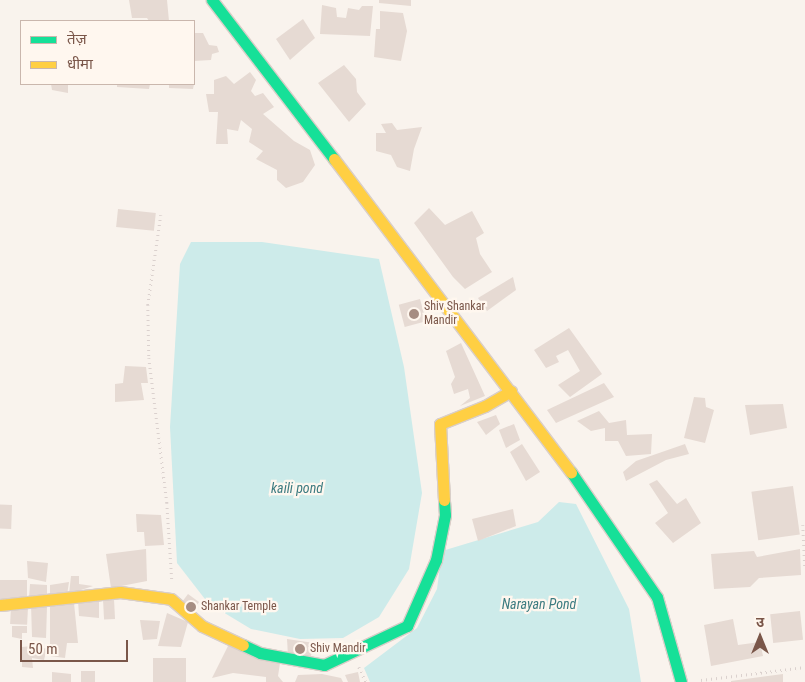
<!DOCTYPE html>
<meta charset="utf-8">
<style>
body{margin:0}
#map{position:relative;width:805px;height:682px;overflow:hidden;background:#f9f3ed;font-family:"Roboto Condensed","Noto Sans Devanagari",sans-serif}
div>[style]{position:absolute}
.water>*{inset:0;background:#cdebea}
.building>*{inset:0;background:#e6dad3;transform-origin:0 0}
.path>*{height:2.5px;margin-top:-1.25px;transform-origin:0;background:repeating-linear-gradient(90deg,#dbd1ce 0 1px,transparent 0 5px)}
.roads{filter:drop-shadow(1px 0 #d9cec8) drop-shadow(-1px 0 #d9cec8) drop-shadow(0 1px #d9cec8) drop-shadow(0 -1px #d9cec8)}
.fast>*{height:11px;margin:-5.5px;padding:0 5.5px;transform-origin:5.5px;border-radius:5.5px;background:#16e098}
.slow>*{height:11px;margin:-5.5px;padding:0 5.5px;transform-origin:5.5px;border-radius:5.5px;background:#ffcf43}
.dots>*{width:14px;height:14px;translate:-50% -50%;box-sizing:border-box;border:2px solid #fff7ef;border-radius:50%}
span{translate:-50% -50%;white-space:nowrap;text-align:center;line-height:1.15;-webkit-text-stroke:4.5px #fff7ef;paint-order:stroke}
.poi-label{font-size:12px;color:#7a5649}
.left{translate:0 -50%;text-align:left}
.water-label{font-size:14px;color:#3c7b80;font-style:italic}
.legend{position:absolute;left:20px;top:20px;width:175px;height:65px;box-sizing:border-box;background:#fff7ef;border:1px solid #cab7ad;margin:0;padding:6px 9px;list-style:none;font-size:15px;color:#7a5649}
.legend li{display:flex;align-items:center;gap:10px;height:25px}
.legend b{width:25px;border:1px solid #cab7ad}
.north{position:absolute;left:735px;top:612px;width:50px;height:50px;-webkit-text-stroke:4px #fff7ef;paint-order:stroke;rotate:0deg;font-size:14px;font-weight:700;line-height:20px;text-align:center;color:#7a5649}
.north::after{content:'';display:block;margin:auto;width:18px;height:22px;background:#7a5649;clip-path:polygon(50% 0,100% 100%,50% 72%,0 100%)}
.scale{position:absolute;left:20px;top:640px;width:108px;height:22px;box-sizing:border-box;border:2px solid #7a5649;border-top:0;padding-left:6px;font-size:15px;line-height:18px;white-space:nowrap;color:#7a5649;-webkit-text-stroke:4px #fff7ef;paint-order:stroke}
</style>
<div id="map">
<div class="water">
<div style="clip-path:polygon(191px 242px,262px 242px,379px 259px,404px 367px,422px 493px,409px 569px,379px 617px,343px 638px,300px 639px,251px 629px,208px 603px,177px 563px,170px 427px,180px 264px)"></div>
<div style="clip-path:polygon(559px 502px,576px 504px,629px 609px,641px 682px,370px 682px,364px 668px,417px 628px,437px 589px,442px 551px,538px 522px)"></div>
</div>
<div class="building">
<div style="clip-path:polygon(129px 0,167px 0,169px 21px,149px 21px,147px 18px,132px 18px)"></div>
<div style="clip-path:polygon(379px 0,411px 0,411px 6px,379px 3px)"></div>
<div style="clip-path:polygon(322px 5px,336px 8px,337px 17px,346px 18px,348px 8px,359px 10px,362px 6px,373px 6px,370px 36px,320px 34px)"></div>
<div style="clip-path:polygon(380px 11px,403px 13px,407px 31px,401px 61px,374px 57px,376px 29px,380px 29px)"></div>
<div style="clip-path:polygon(303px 19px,315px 38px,290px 60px,276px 39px)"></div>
<div style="clip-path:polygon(194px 33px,203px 33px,209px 45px,217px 46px,219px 52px,212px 54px,211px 60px,194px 61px)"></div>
<div style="clip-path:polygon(344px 65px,356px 79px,357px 92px,366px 104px,349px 122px,318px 83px)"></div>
<div style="clip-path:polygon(250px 72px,256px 80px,251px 91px,255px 96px,263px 93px,274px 107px,263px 114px,294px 141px,310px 150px,315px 165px,303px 182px,286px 188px,277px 180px,277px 170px,256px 159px,263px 151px,249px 142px,252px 129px,241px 120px,238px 131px,227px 129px,228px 144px,216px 144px,218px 112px,209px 112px,206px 94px,214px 94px,214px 80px,226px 76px,234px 84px)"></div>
<div style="clip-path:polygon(51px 84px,68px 84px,68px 93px,52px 90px)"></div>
<div style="clip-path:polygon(117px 84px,150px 84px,149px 89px,117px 87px)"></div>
<div style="clip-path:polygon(169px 84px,194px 84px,193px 89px,169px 88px)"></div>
<div style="clip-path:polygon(392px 123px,397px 130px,422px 127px,414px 149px,410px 171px,397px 167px,391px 155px,376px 151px,376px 133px,386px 133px,381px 124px)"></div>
<div style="clip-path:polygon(429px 208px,445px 225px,472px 211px,484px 233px,476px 238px,480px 254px,492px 272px,465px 289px,453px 277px,414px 223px)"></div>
<div style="left:118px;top:209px;width:38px;height:18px;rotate:6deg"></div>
<div style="clip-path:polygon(513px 277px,516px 290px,487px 311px,478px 298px)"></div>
<div style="left:420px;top:299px;width:23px;height:22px;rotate:75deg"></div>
<div style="clip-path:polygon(569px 328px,602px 374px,570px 397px,558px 385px,580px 371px,568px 350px,556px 356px,559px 362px,546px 368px,534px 350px)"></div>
<div style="clip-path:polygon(461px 343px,485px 396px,460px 406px,470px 398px,468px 389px,454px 394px,451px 384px,455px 377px,446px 351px)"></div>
<div style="clip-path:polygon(125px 366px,146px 367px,148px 383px,141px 383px,144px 400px,115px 402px,115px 384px,123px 383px)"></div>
<div style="clip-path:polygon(604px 383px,614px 397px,556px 423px,547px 410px)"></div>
<div style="clip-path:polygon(694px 397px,705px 398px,706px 407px,714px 410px,705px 443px,684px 438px)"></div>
<div style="clip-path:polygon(783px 404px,787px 428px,750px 435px,745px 405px)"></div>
<div style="clip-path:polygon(599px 411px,609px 423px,626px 420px,627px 435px,652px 434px,651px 454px,626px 456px,618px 441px,605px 441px,605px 428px,591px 431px,577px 421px)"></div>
<div style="clip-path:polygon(496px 415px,500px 424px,486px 435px,477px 422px)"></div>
<div style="clip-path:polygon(514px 424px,520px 440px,506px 448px,499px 430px)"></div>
<div style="clip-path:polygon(522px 444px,540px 472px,526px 481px,510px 452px)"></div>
<div style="clip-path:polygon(685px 444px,689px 454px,666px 460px,626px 481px,623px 472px,636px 461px)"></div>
<div style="clip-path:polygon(657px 480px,677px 504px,686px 498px,701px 523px,673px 543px,655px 523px,668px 513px,649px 484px)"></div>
<div style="left:793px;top:486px;width:49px;height:42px;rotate:82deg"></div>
<div style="left:12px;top:505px;width:24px;height:12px;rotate:92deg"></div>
<div style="clip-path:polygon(513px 509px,516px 526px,478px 541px,472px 519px)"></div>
<div style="clip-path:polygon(136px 514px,161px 515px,164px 545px,145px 546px,144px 532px,137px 532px)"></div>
<div style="clip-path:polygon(146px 549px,147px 581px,111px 588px,106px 554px)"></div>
<div style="clip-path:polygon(800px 549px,801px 575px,759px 578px,750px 587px,714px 589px,711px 554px,754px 551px,757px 557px)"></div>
<div style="clip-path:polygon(27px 561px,48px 563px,46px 582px,28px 578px)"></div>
<div style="clip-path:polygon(71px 576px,79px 576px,79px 584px,93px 586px,69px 594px)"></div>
<div style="left:0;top:580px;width:27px;height:19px"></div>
<div style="clip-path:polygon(69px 582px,67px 595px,50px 598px,50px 585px)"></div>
<div style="clip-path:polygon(30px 584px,47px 585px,47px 598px,29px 599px)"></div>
<div style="clip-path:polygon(188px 594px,199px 602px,192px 612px,182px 602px)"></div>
<div style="left:114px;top:599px;width:20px;height:11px;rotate:87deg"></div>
<div style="clip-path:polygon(78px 600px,99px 600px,99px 618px,79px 616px)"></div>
<div style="clip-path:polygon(74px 603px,78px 643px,67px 643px,65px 658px,50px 656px,50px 605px)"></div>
<div style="clip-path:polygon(31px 605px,47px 607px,46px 638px,32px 637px)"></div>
<div style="left:11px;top:607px;width:17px;height:17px;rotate:3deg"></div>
<div style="left:800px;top:611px;width:29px;height:30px;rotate:84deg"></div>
<div style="clip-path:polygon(167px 613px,188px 622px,181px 647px,158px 646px)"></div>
<div style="clip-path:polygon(733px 619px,738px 645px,760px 642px,763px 656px,711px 666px,704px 625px)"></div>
<div style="clip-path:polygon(140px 620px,160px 621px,157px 639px,143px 640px)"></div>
<div style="clip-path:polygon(12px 626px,27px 626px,27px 633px,22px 633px,22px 639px,12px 637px)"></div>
<div style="clip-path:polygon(287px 639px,314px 643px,310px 660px,288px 656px)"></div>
<div style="clip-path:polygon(229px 644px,280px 663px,278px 676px,283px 682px,266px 682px,266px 677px,233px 673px,212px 678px)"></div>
<div style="clip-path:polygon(32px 646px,33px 650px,47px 648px,44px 660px,32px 658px,33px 668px,22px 667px,22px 647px)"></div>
<div style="left:153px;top:658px;width:33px;height:24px"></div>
<div style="left:81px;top:671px;width:14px;height:11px"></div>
<div style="clip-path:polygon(52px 672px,71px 674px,71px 682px,52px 682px)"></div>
<div style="clip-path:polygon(358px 672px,360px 682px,348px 682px,345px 675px)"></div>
<div style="clip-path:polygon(322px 674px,341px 678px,343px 682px,295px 682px,298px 675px)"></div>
<div style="clip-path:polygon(783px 674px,783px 682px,731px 682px,731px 681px)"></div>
</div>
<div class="path">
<div style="left:161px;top:215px;width:91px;rotate:98.2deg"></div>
<div style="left:148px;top:305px;width:53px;rotate:88.9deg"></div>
<div style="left:149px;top:358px;width:146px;rotate:82.9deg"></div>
<div style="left:167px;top:503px;width:77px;rotate:86.3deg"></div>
<div style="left:803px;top:525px;width:42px;rotate:87.3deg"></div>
<div style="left:359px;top:667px;width:17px;rotate:65deg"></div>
<div style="left:701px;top:680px;width:105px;rotate:-7.1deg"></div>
</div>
<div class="roads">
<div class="fast">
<div style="left:212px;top:0;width:200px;rotate:52.5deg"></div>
<div style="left:571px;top:472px;width:152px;rotate:55.5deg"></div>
<div style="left:657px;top:597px;width:88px;rotate:74.2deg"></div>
<div style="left:243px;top:645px;width:19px;rotate:25deg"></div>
<div style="left:260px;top:653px;width:65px;rotate:10.6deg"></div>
<div style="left:324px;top:665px;width:92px;rotate:-25.2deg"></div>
<div style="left:407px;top:626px;width:72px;rotate:-66.3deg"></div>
<div style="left:436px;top:560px;width:46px;rotate:-78.7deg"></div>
<div style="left:445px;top:515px;width:15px;rotate:-94deg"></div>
</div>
<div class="slow">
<div style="left:334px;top:159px;width:393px;rotate:52.9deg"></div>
<div style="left:444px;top:500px;width:76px;rotate:-93deg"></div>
<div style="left:440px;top:424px;width:48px;rotate:-21.8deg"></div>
<div style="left:485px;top:406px;width:30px;rotate:-30deg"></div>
<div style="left:0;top:605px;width:121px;rotate:-6.2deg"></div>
<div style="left:120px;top:592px;width:51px;rotate:7.8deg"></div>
<div style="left:171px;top:599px;width:41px;rotate:41.1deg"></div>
<div style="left:202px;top:626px;width:45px;rotate:24.9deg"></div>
</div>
</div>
<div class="dots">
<div style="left:414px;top:314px;background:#a68d82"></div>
<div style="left:191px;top:607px;background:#a68d82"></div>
<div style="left:300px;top:649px;background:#a68d82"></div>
</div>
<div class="poi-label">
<span class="left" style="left:424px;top:314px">Shiv Shankar<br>Mandir</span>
<span class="left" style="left:201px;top:607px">Shankar Temple</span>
<span class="left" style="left:310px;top:649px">Shiv Mandir</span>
</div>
<div class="water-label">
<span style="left:297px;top:488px">kaili pond</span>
<span style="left:539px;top:604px">Narayan Pond</span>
</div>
<ul class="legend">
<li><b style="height:6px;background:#16e098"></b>तेज़</li>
<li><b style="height:6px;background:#ffcf43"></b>धीमा</li>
</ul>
<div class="north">उ</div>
<div class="scale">50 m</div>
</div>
